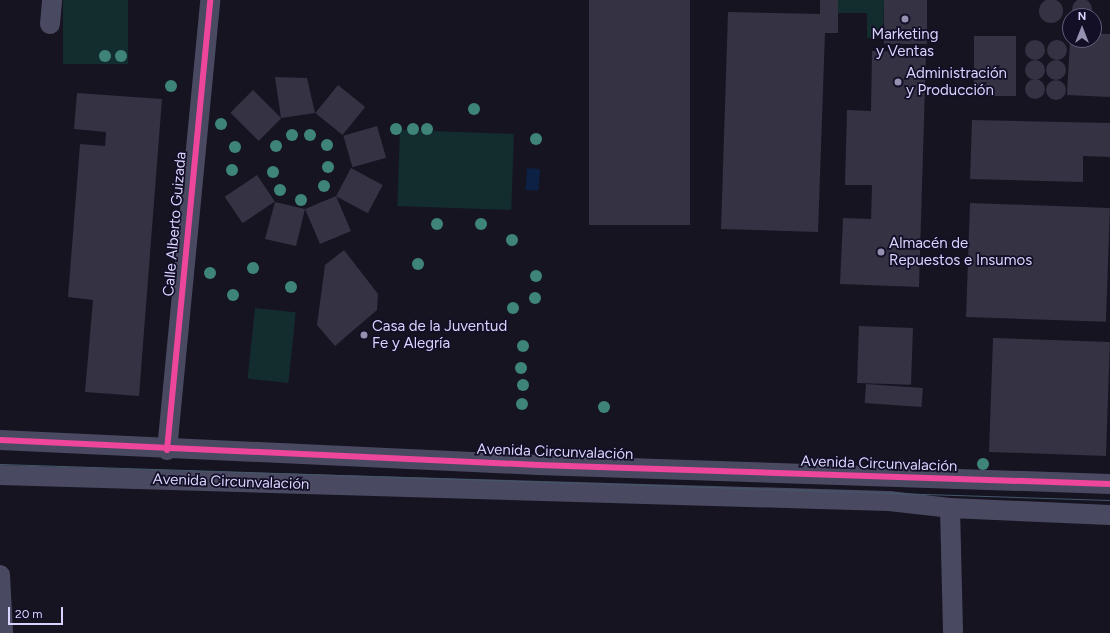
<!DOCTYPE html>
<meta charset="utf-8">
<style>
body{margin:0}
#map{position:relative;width:1110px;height:633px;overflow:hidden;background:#161421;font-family:Figtree,sans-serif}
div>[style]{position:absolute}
.green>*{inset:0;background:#132c2d;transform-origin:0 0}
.water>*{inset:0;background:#0d2144;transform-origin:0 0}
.building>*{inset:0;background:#343243;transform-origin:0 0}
.round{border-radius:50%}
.minor>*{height:20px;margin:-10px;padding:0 10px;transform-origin:10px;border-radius:10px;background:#4a4962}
.tram>*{height:1px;margin:-0.5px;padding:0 0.5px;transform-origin:0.5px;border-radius:0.5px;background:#43596b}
.cycleway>*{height:6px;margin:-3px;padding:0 3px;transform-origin:3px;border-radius:3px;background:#ed469a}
.trees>*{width:12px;height:12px;margin:-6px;border-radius:50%;background:#3e8478}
.dots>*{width:11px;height:11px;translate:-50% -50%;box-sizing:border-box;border:2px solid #130f26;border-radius:50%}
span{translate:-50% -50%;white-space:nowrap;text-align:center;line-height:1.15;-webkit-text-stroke:3.5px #130f26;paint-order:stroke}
.poi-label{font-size:15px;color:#d9d4ff}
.left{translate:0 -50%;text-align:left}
.street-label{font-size:15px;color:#d9d4ff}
.north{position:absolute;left:1062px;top:8px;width:40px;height:40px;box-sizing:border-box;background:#130f26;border:1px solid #625e7d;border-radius:50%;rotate:0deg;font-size:11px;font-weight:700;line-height:16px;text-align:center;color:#d9d4ff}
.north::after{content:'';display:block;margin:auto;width:14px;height:18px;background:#9591b1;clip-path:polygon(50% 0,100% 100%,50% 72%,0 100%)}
.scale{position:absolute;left:8px;top:607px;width:55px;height:18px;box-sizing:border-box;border:2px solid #d9d4ff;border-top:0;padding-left:5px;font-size:12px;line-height:14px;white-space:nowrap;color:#d9d4ff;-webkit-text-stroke:3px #130f26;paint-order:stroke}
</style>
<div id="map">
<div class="green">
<div style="left:63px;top:0;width:65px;height:64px"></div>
<div style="clip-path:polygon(838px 0,884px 0,883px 38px,867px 38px,867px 13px,838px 13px)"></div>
<div style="left:400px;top:130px;width:114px;height:76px;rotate:2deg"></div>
<div style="left:255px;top:308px;width:41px;height:71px;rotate:6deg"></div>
</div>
<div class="water">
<div style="left:527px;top:168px;width:13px;height:22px;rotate:4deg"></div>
</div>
<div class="building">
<div class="round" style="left:1072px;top:-1px;width:20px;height:20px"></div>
<div class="round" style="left:1039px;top:-1px;width:24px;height:24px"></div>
<div style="left:589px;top:0;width:101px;height:225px"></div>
<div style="clip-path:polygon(820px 0,838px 0,838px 33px,825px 33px,818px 232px,721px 229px,728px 12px,820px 14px)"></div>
<div style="left:884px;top:0;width:43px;height:44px"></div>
<div style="clip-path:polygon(1094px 34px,1110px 34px,1110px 97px,1067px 95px,1070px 40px,1094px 40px)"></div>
<div style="left:974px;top:36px;width:42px;height:60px"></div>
<div class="round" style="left:1047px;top:40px;width:20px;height:20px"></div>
<div class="round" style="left:1025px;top:40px;width:20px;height:20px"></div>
<div style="clip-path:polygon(872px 51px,926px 52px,919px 287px,840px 284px,843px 218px,871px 219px,872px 185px,845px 185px,847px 110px,871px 111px)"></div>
<div class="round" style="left:1025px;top:60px;width:20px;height:20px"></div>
<div class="round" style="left:1046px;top:60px;width:20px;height:20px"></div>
<div style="clip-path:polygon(275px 77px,307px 78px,315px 113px,281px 118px)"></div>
<div class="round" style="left:1025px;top:79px;width:20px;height:20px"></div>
<div class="round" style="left:1046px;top:80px;width:20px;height:20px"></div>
<div style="left:338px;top:85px;width:35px;height:36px;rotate:39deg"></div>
<div style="left:253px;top:90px;width:40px;height:32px;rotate:45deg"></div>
<div style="clip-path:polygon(77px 93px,162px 99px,139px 396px,85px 392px,93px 300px,68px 297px,80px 144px,105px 146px,106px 132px,74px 129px)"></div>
<div style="clip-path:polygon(972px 120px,1110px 123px,1110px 157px,1083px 156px,1083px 182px,970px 179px)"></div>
<div style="left:377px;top:126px;width:33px;height:35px;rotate:74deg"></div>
<div style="left:351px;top:168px;width:36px;height:32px;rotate:28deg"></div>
<div style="left:257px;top:175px;width:32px;height:39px;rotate:56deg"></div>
<div style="clip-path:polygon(336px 196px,351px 231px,320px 244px,305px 209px,296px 246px,265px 239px,275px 202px,305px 209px)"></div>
<div style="left:970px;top:203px;width:140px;height:114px;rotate:2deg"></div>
<div style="clip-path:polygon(344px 250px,378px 294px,377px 310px,335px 346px,317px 325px,325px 265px)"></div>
<div style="left:859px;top:326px;width:54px;height:57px;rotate:2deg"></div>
<div style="left:993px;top:338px;width:117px;height:114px;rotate:2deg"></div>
<div style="left:866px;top:384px;width:57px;height:19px;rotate:4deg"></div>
</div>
<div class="minor">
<div style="left:50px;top:24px;width:24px;rotate:-85deg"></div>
<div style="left:0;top:440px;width:539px;rotate:2.66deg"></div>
<div style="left:538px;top:465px;width:572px;rotate:1.9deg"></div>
<div style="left:167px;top:450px;width:452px;rotate:-84.5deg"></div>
<div style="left:0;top:475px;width:889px;rotate:1.68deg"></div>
<div style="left:889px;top:501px;width:61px;rotate:6.5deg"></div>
<div style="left:950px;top:508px;width:160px;rotate:2.5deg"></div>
<div style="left:950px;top:508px;width:125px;rotate:88.6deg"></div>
<div style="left:0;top:575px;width:58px;rotate:87deg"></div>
</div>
<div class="tram">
<div style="left:0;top:464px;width:1111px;rotate:1.86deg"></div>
</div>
<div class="cycleway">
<div style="left:0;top:440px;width:539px;rotate:2.66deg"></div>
<div style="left:538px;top:465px;width:572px;rotate:1.9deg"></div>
<div style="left:167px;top:450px;width:452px;rotate:-84.5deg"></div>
</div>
<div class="trees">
<div style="left:105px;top:56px"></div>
<div style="left:121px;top:56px"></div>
<div style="left:171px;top:86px"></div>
<div style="left:474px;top:109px"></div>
<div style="left:221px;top:124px"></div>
<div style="left:396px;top:129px"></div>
<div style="left:413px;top:129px"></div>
<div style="left:427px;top:129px"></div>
<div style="left:292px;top:135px"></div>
<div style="left:310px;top:135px"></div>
<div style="left:536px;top:139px"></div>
<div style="left:327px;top:145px"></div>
<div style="left:276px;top:146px"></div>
<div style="left:235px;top:147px"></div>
<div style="left:328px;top:167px"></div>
<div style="left:232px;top:170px"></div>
<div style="left:273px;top:172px"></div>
<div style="left:324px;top:186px"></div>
<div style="left:280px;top:190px"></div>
<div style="left:301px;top:200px"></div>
<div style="left:437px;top:224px"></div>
<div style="left:481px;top:224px"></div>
<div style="left:512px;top:240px"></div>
<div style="left:418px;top:264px"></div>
<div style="left:253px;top:268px"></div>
<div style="left:210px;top:273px"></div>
<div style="left:536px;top:276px"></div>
<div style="left:291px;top:287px"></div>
<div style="left:233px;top:295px"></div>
<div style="left:535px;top:298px"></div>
<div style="left:513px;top:308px"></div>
<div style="left:523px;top:346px"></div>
<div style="left:521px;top:368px"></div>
<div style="left:523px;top:385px"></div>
<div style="left:522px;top:404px"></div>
<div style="left:604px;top:407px"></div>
<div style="left:983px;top:464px"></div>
</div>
<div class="dots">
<div style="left:905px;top:19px;background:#9591b1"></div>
<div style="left:898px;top:82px;background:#9591b1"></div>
<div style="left:881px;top:252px;background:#9591b1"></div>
<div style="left:364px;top:335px;background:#9591b1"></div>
</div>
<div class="poi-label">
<span style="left:905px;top:43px">Marketing<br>y Ventas</span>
<span class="left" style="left:906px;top:82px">Administración<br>y Producción</span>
<span class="left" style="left:889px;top:252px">Almacén de<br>Repuestos e Insumos</span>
<span class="left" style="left:372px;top:335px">Casa de la Juventud<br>Fe y Alegría</span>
</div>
<div class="street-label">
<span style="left:175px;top:224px;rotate:-85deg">Calle Alberto Guizada</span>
<span style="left:555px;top:452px;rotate:2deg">Avenida Circunvalación</span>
<span style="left:879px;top:464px;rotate:2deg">Avenida Circunvalación</span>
<span style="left:231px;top:482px;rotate:2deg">Avenida Circunvalación</span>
</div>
<div class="north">N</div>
<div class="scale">20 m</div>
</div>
